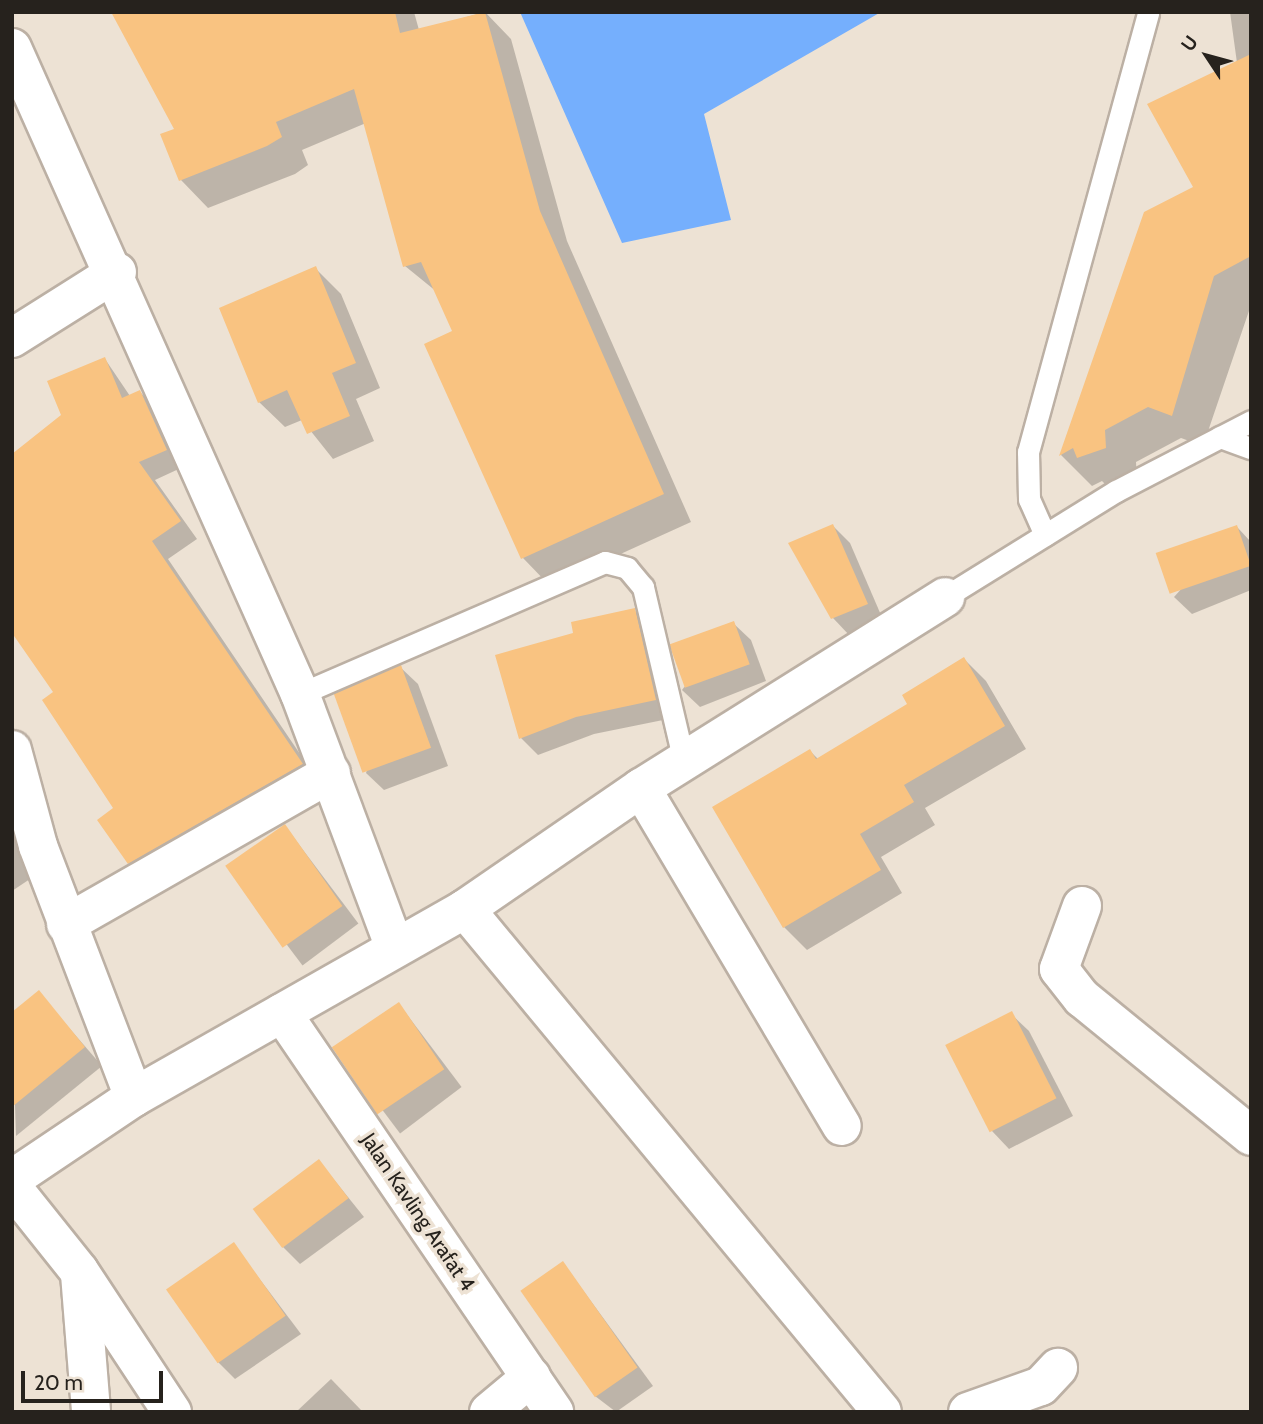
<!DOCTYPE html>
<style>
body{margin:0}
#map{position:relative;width:1263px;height:1424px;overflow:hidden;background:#ede2d4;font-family:Cabin,sans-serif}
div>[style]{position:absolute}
.water>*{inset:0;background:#75affd}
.shadow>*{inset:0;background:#0003;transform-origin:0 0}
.building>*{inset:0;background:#f9c381;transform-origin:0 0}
.roads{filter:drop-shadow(2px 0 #bcb0a4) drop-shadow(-2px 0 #bcb0a4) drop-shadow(0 2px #bcb0a4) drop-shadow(0 -2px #bcb0a4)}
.lane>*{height:21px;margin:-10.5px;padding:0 10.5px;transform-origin:10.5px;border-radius:10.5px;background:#fff}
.street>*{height:38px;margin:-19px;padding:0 19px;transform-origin:19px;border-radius:19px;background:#fff}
span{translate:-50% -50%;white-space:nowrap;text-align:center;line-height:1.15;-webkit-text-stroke:7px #ede2d4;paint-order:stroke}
.street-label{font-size:21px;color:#26221d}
.frame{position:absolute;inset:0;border:14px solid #26221d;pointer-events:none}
.north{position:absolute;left:1172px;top:21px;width:70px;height:70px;-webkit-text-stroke:5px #ede2d4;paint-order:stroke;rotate:306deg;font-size:19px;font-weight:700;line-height:28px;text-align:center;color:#26221d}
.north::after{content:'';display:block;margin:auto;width:24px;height:32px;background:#26221d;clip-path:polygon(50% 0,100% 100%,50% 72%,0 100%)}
.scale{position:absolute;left:21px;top:1371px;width:142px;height:32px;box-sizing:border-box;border:4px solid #26221d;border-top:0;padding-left:9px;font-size:21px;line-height:24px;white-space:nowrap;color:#26221d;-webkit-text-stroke:5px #ede2d4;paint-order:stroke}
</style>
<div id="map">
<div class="water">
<div style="clip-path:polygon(520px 12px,881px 12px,704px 114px,731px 220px,622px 243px)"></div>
</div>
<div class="shadow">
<div style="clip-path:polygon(119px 12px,414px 12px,419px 30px,485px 12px,511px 39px,567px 241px,691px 522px,550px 586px,523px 558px,427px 345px,454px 332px,437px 292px,405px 266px,366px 123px,302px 150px,308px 165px,295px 174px,208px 208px,181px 180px,176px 129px)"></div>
<div style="clip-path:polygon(1230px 12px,1251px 12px,1251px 305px,1203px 446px,1181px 438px,1136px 462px,1137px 480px,1110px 489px,1102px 481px,1092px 486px,1061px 455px,1146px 214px,1195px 188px,1237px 63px)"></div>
<div style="clip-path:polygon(316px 269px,341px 294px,380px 388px,356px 399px,374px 441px,333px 459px,302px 420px,285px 427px,259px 402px)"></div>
<div style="clip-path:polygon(105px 359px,130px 396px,140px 392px,157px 409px,183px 467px,155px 480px,197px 539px,168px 559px,319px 782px,146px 880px,129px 862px,116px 809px,55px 693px,63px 416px)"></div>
<div style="clip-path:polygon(833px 526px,850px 543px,884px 622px,850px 636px,833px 618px,791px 544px)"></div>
<div style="clip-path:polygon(1237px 527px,1251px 542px,1251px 590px,1192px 614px,1174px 597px)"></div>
<div style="clip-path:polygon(634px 610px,651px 628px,673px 718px,594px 734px,538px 755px,521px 738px)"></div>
<div style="clip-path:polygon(733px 623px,751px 640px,766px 681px,700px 707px,682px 690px)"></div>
<div style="clip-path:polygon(964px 659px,986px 681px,1026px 749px,925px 808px,935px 825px,881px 857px,902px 893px,807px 950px,784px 927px,714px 808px,810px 751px,818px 759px,910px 705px)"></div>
<div style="clip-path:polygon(400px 667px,418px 684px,448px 766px,384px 790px,366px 773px)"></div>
<div style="clip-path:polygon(12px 798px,33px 877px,12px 891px)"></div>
<div style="left:285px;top:826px;width:122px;height:70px;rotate:53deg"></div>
<div style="clip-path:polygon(39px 993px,102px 1066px,16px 1136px,12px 1015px)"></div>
<div style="left:399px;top:1004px;width:104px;height:77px;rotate:53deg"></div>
<div style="clip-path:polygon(1011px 1014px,1029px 1031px,1073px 1116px,1009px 1149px,992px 1131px,948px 1047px)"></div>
<div style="clip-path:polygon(319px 1161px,364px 1217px,300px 1264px,283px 1247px)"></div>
<div style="clip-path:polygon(234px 1245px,301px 1334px,235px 1379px,218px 1362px)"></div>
<div style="clip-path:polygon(563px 1263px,653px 1386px,616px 1412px,595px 1396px,523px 1291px)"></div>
<div style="clip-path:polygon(331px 1379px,363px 1412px,296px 1412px)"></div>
</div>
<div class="building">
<div style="clip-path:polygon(111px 12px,395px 12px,400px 33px,485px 12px,540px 211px,664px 494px,521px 559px,424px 344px,452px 331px,421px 262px,403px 267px,354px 89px,276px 122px,282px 137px,267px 146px,179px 181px,160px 134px,174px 129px)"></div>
<div style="clip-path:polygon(1251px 54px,1251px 256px,1214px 276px,1172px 416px,1148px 407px,1105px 430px,1106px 448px,1077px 458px,1073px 448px,1059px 456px,1144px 212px,1193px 187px,1147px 104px)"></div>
<div style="clip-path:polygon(316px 266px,356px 363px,332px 373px,350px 416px,307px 434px,287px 390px,258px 403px,219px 308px)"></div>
<div style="clip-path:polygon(105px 357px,122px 398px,140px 390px,167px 450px,139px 462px,181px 521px,152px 541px,303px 764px,128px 864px,97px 820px,113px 808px,42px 700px,53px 692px,12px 633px,12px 454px,61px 415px,47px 381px)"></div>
<div style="clip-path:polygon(833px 524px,868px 604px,831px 619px,788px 543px)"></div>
<div style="left:1237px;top:525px;width:43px;height:86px;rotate:71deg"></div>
<div style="clip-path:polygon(635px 608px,656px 700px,576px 717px,519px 739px,495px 655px,573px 633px,571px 622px)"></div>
<div style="left:734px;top:621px;width:46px;height:69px;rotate:70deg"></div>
<div style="clip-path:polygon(964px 657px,1005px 726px,904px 785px,914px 802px,860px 834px,881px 870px,783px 928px,712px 807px,810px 749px,816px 759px,907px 704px,902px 695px)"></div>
<div style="left:401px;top:665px;width:88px;height:73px;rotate:70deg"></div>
<div style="left:285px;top:824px;width:100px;height:73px;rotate:55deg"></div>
<div style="clip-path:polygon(39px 990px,85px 1047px,12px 1107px,12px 1012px)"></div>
<div style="left:399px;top:1002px;width:81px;height:81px;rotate:56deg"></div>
<div style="left:1012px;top:1011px;width:98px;height:75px;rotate:63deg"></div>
<div style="left:319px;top:1159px;width:49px;height:83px;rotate:53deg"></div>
<div style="left:234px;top:1242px;width:90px;height:83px;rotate:55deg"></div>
<div style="left:563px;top:1261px;width:130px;height:52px;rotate:55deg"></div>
</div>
<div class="roads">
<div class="lane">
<div style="left:1220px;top:437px;width:33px;rotate:20deg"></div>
<div style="left:1045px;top:535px;width:39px;rotate:-114deg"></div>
<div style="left:1029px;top:499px;width:47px;rotate:-91.2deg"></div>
<div style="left:1028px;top:452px;width:456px;rotate:-74.7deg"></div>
<div style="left:945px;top:597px;width:201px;rotate:-31.8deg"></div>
<div style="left:1116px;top:491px;width:152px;rotate:-27.4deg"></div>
<div style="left:300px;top:694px;width:332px;rotate:-23.4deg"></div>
<div style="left:605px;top:562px;width:23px;rotate:15deg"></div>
<div style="left:627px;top:568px;width:25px;rotate:50deg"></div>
<div style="left:643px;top:587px;width:180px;rotate:76.8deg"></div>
</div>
<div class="street">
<div style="left:12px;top:48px;width:707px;rotate:65.97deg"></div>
<div style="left:300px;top:694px;width:271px;rotate:69.5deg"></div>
<div style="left:12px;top:338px;width:124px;rotate:-32.2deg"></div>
<div style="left:12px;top:750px;width:99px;rotate:74.8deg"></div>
<div style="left:38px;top:846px;width:269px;rotate:69.1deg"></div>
<div style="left:641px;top:788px;width:393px;rotate:59.3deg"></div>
<div style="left:1082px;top:906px;width:67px;rotate:110.1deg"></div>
<div style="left:1059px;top:969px;width:37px;rotate:52deg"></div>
<div style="left:1082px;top:998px;width:218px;rotate:39.2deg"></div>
<div style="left:465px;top:909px;width:653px;rotate:50.34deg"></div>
<div style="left:66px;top:924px;width:305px;rotate:-29.7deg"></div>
<div style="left:282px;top:1013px;width:483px;rotate:55.7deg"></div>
<div style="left:12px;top:1179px;width:147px;rotate:-33.9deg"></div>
<div style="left:134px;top:1097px;width:381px;rotate:-29.6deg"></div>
<div style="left:465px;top:909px;width:214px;rotate:-34.5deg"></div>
<div style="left:641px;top:788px;width:359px;rotate:-32.1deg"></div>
<div style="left:12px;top:1187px;width:107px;rotate:51.4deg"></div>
<div style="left:79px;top:1271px;width:169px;rotate:56.6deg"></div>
<div style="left:80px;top:1274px;width:138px;rotate:85.4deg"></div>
<div style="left:489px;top:1412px;width:55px;rotate:-39.8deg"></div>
<div style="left:968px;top:1412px;width:77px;rotate:-19.6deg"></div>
<div style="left:1041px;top:1386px;width:25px;rotate:-47deg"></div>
</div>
</div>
<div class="street-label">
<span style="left:418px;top:1212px;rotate:56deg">Jalan Kavling Arafat 4</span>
</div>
<div class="frame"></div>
<div class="north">U</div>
<div class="scale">20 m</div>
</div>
